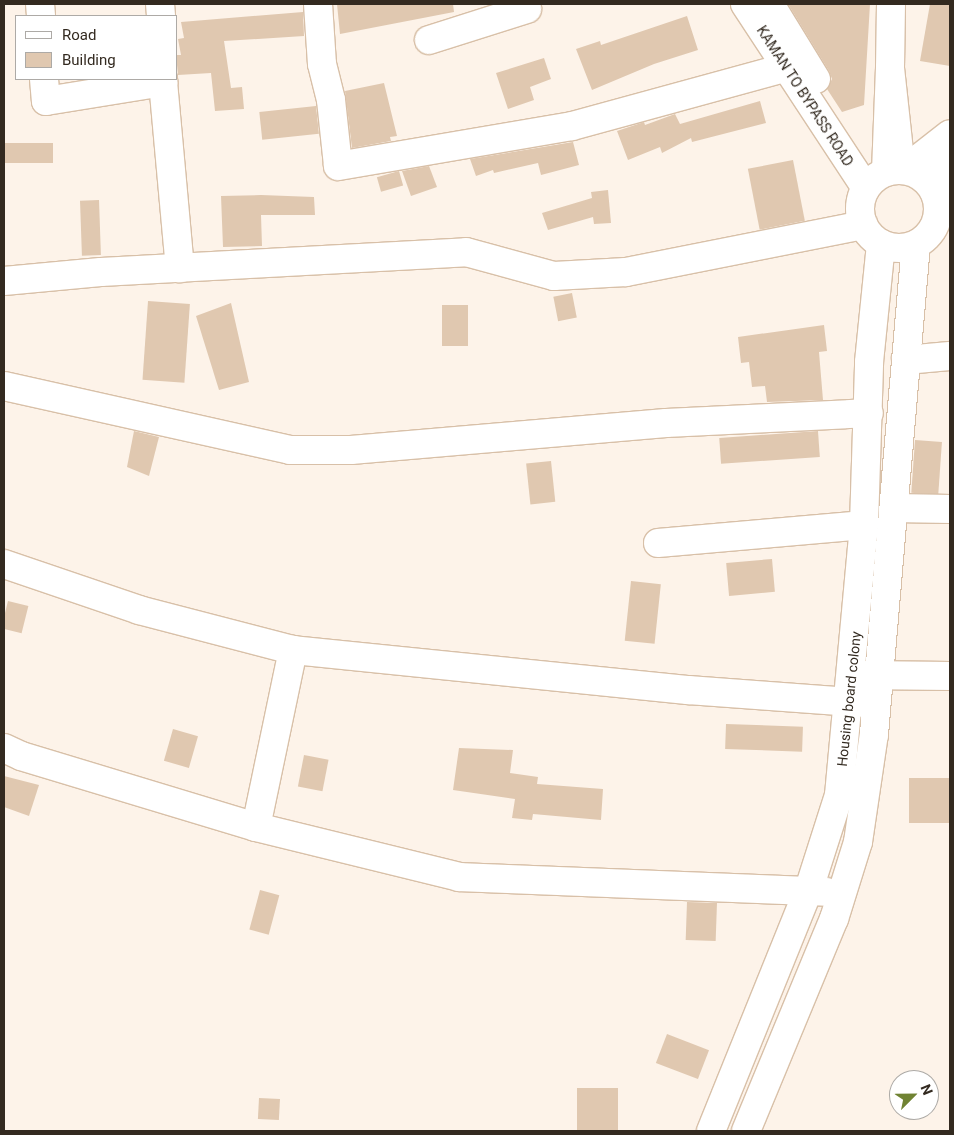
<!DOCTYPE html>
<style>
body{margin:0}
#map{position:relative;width:954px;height:1135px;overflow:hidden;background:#fdf3e9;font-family:Roboto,sans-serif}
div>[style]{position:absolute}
.building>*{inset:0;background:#e0c8b0;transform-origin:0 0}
.roads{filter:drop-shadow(1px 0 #d8c0a8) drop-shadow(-1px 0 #d8c0a8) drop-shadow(0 1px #d8c0a8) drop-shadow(0 -1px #d8c0a8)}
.minor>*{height:28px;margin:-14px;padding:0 14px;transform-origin:14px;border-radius:14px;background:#fff}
.minor>.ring{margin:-14px;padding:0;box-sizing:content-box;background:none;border:28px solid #fff;border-radius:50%}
span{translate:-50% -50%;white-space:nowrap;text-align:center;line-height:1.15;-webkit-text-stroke:4.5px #fff;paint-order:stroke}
.street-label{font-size:14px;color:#332a20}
.frame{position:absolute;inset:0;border:5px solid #332a20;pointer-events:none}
.legend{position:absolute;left:15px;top:15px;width:162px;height:65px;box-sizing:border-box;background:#fff;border:1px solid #adaaa6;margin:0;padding:6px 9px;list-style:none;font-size:15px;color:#332a20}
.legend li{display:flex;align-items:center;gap:10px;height:25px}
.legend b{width:25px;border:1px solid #adaaa6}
.north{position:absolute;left:889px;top:1070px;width:50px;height:50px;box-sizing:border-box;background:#fff;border:1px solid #adaaa6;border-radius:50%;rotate:67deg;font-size:14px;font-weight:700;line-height:20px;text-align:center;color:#332a20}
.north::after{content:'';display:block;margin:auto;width:18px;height:22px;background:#708333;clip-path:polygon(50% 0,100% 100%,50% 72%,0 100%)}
</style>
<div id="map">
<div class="building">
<div style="clip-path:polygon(337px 4px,453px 4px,454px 12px,340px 34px)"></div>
<div style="clip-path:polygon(788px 4px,870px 4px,864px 105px,842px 112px,827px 89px,832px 79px,829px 71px)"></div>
<div style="clip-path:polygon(930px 4px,950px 4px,950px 66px,920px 61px)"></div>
<div style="clip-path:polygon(303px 12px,304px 36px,224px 41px,231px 88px,242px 87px,244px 109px,215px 111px,211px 73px,178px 75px,176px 55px,181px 55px,178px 39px,184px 38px,181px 22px)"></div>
<div style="clip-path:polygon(687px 16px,698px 50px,654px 64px,592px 90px,576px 49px,600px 41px,601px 45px)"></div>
<div style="clip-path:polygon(544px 58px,551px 79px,530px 87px,534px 100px,508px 109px,496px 73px)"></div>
<div style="clip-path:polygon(384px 83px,397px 136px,390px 137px,391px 141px,352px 148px,345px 91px)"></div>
<div style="clip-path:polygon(760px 101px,766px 123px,692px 142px,691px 138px,662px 153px,660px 147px,628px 160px,617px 131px,644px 122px,645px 125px,675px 114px,680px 124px)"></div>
<div style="left:316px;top:106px;width:28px;height:57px;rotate:84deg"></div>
<div style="clip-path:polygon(573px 142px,579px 165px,541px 175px,538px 163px,494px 173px,493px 170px,476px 176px,470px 159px)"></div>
<div style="left:53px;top:143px;width:20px;height:49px;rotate:90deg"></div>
<div style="left:793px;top:160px;width:62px;height:46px;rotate:79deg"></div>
<div style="clip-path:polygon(429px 166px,437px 187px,411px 196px,402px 171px)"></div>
<div style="left:399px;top:171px;width:15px;height:23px;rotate:74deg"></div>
<div style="clip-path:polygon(608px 190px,611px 223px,594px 224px,593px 217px,548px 230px,542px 213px,592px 198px,591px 192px)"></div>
<div style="clip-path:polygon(261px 195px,314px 197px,315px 215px,261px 215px,262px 246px,223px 247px,221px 196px)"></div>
<div style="left:99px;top:200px;width:55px;height:19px;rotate:88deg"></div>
<div style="left:572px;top:293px;width:25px;height:19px;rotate:79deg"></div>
<div style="left:148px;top:301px;width:42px;height:79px;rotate:4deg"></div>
<div style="clip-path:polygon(231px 303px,249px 382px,219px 390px,196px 316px)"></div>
<div style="left:468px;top:305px;width:41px;height:26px;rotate:90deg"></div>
<div style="clip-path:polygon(824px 325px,827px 351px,819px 352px,823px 400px,767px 402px,765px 386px,752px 387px,749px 362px,741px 363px,738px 337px)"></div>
<div style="clip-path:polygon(134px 431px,159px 437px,149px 476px,127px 467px)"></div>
<div style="left:818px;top:431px;width:26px;height:99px;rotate:86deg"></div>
<div style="left:915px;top:440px;width:27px;height:53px;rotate:4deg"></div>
<div style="left:551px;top:461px;width:41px;height:25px;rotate:84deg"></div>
<div style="left:772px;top:559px;width:33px;height:46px;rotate:85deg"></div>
<div style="left:631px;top:581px;width:30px;height:60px;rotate:6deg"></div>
<div style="left:8px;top:601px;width:21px;height:28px;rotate:14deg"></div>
<div style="left:726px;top:724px;width:77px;height:25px;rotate:2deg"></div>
<div style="left:173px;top:729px;width:26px;height:33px;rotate:16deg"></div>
<div style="clip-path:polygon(459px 748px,513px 750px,510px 773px,538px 777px,537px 784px,603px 789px,601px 820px,533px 814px,532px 820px,512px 818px,515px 799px,453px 790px)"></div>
<div style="left:304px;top:755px;width:25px;height:32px;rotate:11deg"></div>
<div style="clip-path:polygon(4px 776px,39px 785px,29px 816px,4px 807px)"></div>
<div style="left:950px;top:778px;width:45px;height:41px;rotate:90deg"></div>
<div style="left:260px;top:890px;width:20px;height:41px;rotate:15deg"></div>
<div style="left:687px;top:902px;width:30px;height:38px;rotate:2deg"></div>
<div style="left:667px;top:1034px;width:45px;height:31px;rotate:21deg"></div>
<div style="left:577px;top:1088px;width:41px;height:43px"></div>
<div style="left:259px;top:1098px;width:21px;height:21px;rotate:3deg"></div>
</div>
<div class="roads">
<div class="minor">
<div style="left:40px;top:4px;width:12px;rotate:85deg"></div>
<div style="left:160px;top:4px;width:12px;rotate:85deg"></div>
<div style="left:318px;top:4px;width:60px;rotate:86.2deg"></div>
<div style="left:322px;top:64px;width:37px;rotate:76deg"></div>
<div style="left:331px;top:100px;width:66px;rotate:83.9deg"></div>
<div style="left:338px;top:166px;width:237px;rotate:-9.7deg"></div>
<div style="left:572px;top:126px;width:223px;rotate:-15.3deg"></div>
<div style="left:745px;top:4px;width:220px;rotate:56.7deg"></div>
<div style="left:770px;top:4px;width:88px;rotate:58.5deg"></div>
<div style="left:429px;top:40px;width:103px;rotate:-17.6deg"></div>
<div style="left:890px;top:68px;width:64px;rotate:-89.1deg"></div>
<div style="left:44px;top:79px;width:22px;rotate:85deg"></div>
<div style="left:46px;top:101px;width:119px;rotate:-9.2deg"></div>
<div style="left:163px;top:82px;width:3px;rotate:-90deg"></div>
<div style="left:163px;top:82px;width:187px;rotate:84.8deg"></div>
<div class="ring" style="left:860px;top:170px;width:50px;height:50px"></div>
<div style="left:904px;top:170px;width:58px;rotate:-38deg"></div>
<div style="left:886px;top:172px;width:104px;rotate:-87.8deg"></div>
<div style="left:890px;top:68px;width:102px;rotate:83.8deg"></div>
<div style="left:935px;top:193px;width:40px;rotate:-68deg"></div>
<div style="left:4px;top:281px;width:97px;rotate:-5.3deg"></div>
<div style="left:101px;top:272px;width:366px;rotate:-3.1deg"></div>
<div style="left:466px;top:252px;width:91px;rotate:15.3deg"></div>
<div style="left:554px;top:276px;width:72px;rotate:-3.2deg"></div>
<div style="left:626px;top:272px;width:242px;rotate:-11.2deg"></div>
<div style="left:906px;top:360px;width:44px;rotate:-5.2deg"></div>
<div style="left:4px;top:386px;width:293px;rotate:12.6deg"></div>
<div style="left:290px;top:450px;width:61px"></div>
<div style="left:351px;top:450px;width:316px;rotate:-4.9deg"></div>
<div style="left:666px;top:423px;width:203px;rotate:-2.8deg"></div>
<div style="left:894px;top:508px;width:56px;rotate:1deg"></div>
<div style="left:658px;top:543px;width:207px;rotate:-5deg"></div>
<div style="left:4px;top:564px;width:143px;rotate:18.8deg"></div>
<div style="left:139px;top:610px;width:159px;rotate:14.6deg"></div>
<div style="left:293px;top:650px;width:397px;rotate:5.8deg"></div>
<div style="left:688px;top:690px;width:179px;rotate:4.2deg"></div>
<div style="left:861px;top:675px;width:89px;rotate:0.6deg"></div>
<div style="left:4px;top:748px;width:19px;rotate:25deg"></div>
<div style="left:21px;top:756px;width:245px;rotate:16.8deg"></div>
<div style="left:256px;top:827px;width:209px;rotate:13.8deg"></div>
<div style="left:459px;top:877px;width:367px;rotate:2.3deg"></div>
<div style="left:256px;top:827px;width:181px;rotate:-78.2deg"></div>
<div style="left:711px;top:1131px;width:261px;rotate:-68deg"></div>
<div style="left:809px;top:889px;width:99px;rotate:-72.3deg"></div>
<div style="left:839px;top:795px;width:271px;rotate:-84.7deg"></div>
<div style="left:864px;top:525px;width:163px;rotate:-88.2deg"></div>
<div style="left:869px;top:362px;width:119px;rotate:-84.2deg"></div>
<div style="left:746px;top:1131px;width:230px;rotate:-67.5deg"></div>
<div style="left:834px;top:919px;width:81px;rotate:-72.7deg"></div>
<div style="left:858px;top:842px;width:109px;rotate:-81.6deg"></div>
<div style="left:874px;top:734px;width:491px;rotate:-85.1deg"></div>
</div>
</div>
<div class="street-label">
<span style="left:805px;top:96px;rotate:57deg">KAMAN TO BYPASS ROAD</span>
<span style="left:849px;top:699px;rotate:-84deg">Housing board colony</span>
</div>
<div class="frame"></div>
<ul class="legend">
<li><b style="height:6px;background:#fff"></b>Road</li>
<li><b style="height:14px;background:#e0c8b0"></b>Building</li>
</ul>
<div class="north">N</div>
</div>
